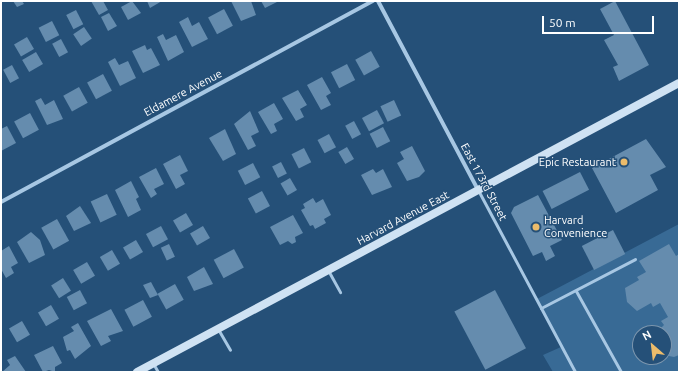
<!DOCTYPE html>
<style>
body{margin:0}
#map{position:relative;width:680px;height:373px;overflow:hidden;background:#255078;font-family:Ubuntu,sans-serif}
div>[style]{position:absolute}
.green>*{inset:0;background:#386a95}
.building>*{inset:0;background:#658cae;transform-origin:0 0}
.service>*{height:3px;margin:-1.5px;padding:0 1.5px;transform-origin:1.5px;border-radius:1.5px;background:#a7c7e3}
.minor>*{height:4px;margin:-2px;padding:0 2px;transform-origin:2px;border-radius:2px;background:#a7c7e3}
.secondary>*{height:8px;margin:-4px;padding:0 4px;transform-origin:4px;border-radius:4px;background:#cfe2f3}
.dots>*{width:11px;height:11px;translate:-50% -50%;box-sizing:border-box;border:2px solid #255078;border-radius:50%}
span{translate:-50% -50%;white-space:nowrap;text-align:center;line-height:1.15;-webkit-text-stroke:3px #255078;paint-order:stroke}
.street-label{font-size:11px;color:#fff}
.poi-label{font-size:11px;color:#fff}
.right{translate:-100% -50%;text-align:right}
.left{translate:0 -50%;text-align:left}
.frame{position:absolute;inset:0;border:2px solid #fff;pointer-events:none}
.north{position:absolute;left:632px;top:325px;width:40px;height:40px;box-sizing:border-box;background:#255078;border:1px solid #7c96ae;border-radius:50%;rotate:332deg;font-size:11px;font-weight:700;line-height:16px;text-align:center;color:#fff}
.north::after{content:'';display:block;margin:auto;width:14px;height:18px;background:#ecbc6b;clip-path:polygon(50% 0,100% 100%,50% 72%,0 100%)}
.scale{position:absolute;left:542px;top:16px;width:112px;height:18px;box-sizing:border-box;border:2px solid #fff;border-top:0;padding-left:5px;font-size:12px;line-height:14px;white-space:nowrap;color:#fff;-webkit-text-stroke:3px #255078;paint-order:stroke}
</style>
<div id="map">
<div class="green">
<div style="clip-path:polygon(evenodd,679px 224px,679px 372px,553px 372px,543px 355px,561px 347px,537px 299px,679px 224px,640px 333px,664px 333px,664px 357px,640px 357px,640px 333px)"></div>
</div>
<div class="building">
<div style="clip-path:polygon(13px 1px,22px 1px,24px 4px,17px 7px)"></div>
<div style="clip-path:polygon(91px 1px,103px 1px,108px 10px,99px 15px)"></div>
<div style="clip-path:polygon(132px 1px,141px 13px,128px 20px,121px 7px)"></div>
<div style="clip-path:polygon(147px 1px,162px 1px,150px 8px)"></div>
<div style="clip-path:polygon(231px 1px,251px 1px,256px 15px,241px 21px)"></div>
<div style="clip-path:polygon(261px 1px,279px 1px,265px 8px)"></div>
<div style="clip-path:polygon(615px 1px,649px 65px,619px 81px,613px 67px,618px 65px,604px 40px,614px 35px,600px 9px)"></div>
<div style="left:224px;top:9px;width:19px;height:18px;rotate:62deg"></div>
<div style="left:76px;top:10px;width:16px;height:11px;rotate:63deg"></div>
<div style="clip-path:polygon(109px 13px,117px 26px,108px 31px,101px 17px)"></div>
<div style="clip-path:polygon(188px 17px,192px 26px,199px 22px,208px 39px,192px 47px,179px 22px)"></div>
<div style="left:52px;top:21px;width:16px;height:15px;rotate:63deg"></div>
<div style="left:84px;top:27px;width:14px;height:13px;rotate:56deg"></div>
<div style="clip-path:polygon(163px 34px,166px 40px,176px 35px,184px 52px,168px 61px,157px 37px)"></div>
<div style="left:27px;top:37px;width:14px;height:15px;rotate:60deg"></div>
<div style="left:61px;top:39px;width:15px;height:10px;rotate:62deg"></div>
<div style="clip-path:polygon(145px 45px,147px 50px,151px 48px,160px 65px,143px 73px,132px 51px)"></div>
<div style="left:371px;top:51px;width:18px;height:18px;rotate:61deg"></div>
<div style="left:36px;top:52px;width:14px;height:16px;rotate:60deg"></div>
<div style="clip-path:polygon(115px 58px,119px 65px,128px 61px,136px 78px,120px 86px,108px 62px)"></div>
<div style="left:347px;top:64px;width:18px;height:18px;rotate:63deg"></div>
<div style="left:12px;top:65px;width:15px;height:10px;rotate:62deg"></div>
<div style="left:103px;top:74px;width:19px;height:18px;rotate:62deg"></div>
<div style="clip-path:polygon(322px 77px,331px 93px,326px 96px,331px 105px,321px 110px,307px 85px)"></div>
<div style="left:79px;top:87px;width:18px;height:18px;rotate:61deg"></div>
<div style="clip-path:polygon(298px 90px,307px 105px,300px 109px,304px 117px,296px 121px,282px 98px)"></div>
<div style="clip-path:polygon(41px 98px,45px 105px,54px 100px,63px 119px,47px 125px,35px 101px)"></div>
<div style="left:394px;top:100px;width:17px;height:15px;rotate:65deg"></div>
<div style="clip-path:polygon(274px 103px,283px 119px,274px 124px,277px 131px,271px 134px,258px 112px)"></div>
<div style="left:377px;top:110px;width:15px;height:17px;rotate:62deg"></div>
<div style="clip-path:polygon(250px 111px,259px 132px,251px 136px,256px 146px,248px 150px,234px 124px)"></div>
<div style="left:30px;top:113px;width:19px;height:18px;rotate:62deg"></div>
<div style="left:354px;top:121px;width:15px;height:10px;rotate:62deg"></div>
<div style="clip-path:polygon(7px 126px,16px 143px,1px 151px,1px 129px)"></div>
<div style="left:383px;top:127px;width:16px;height:15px;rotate:63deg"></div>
<div style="clip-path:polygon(225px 129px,236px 154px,223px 161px,209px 138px)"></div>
<div style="left:329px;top:134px;width:15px;height:13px;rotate:62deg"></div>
<div style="clip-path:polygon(646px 139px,666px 167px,650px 175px,658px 190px,616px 213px,592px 168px)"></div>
<div style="clip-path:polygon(412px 146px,425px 171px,419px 177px,407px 181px,397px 163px,404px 159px,400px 152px)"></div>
<div style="left:347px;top:147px;width:14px;height:10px;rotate:60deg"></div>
<div style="left:304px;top:148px;width:16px;height:14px;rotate:63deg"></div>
<div style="clip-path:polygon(180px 155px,188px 171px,180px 175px,185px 184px,176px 189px,163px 164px)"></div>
<div style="left:281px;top:162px;width:13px;height:10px;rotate:63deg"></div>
<div style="left:253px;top:163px;width:16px;height:17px;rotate:63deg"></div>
<div style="clip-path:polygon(156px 168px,164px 184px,154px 189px,157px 194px,151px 198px,139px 177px)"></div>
<div style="clip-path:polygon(373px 169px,376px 173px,383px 169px,392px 187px,372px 195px,361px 175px)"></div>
<div style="left:580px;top:172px;width:20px;height:42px;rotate:63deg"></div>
<div style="left:290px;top:178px;width:14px;height:11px;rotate:60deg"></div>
<div style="clip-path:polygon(131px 181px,139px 197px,136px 199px,141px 210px,128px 217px,115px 190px)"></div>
<div style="left:262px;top:191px;width:17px;height:16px;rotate:62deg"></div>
<div style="left:107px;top:194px;width:23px;height:18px;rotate:65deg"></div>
<div style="clip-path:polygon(538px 195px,562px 240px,550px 246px,555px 256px,546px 261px,542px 252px,533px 256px,511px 213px,514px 207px)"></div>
<div style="clip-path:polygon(313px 198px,316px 203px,323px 199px,331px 215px,324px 219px,326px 223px,315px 229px,313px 225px,310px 226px,301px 210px,305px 208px,303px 204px)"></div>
<div style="clip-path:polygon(80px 206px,91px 223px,74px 231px,66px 216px)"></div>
<div style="left:186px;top:213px;width:14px;height:15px;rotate:60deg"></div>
<div style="clip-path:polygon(293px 215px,303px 233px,295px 237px,296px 242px,292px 244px,288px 241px,280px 245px,270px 227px)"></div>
<div style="left:57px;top:219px;width:25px;height:18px;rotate:61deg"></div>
<div style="left:161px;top:226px;width:15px;height:17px;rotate:62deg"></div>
<div style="left:203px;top:226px;width:14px;height:15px;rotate:60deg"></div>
<div style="left:613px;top:230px;width:27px;height:35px;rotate:63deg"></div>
<div style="clip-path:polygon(31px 232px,40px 240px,45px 255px,29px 263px,17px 242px)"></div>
<div style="left:136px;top:240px;width:14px;height:15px;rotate:60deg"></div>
<div style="left:169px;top:244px;width:14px;height:9px;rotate:65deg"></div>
<div style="clip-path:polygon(669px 244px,676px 256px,679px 254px,679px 355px,674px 357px,664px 355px,664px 333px,656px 333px,664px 325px,661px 321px,668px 317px,660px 303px,653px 307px,651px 303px,637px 311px,627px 302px,625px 288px,639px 280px,637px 277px,646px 272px,639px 261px)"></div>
<div style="clip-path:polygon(9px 246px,18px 263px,11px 267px,14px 273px,6px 278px,1px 269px,1px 251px)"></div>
<div style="left:234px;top:249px;width:21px;height:23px;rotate:62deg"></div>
<div style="left:112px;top:250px;width:16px;height:14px;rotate:60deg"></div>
<div style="left:87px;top:262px;width:16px;height:16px;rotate:60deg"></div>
<div style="clip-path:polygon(204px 267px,213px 284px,194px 291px,187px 277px)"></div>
<div style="left:63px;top:278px;width:15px;height:14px;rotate:58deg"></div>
<div style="clip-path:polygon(151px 282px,158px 295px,150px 298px,143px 285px)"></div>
<div style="left:175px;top:284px;width:18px;height:20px;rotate:61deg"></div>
<div style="left:80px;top:290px;width:15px;height:15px;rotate:62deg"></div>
<div style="left:495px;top:290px;width:66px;height:46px;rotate:62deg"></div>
<div style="left:143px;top:300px;width:19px;height:21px;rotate:62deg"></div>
<div style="left:51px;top:305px;width:16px;height:15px;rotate:60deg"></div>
<div style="clip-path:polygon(111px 309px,123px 331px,108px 336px,111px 341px,101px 346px,87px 321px)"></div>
<div style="left:22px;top:321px;width:16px;height:15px;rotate:60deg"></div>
<div style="clip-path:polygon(78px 323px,91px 346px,75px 359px,70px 350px,67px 351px,63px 337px,74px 331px,71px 327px)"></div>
<div style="clip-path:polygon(53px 346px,62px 363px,55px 367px,55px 372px,49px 370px,43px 372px,34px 355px)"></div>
<div style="clip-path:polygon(15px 356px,26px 372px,2px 372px,10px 365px,7px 360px)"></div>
</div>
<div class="service">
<div style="left:478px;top:190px;width:206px;rotate:61.9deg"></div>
<div style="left:329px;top:272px;width:23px;rotate:61deg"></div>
<div style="left:576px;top:291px;width:93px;rotate:60.9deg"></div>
<div style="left:541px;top:308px;width:106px;rotate:-27.5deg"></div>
<div style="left:218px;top:329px;width:24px;rotate:60deg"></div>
<div style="left:154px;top:365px;width:8px;rotate:60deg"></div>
</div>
<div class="minor">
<div style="left:378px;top:1px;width:214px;rotate:62.1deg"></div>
<div style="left:1px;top:202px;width:423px;rotate:-28.4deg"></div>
</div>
<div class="secondary">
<div style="left:137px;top:372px;width:614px;rotate:-28.07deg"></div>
</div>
<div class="dots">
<div style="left:624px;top:162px;background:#ecbc6b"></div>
<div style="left:536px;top:227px;background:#ecbc6b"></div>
</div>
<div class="street-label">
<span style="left:183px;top:93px;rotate:-28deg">Eldamere Avenue</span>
<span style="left:484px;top:182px;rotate:62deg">East 173rd Street</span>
<span style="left:403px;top:218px;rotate:-28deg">Harvard Avenue East</span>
</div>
<div class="poi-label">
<span class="right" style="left:616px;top:162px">Epic Restaurant</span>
<span class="left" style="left:544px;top:227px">Harvard<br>Convenience</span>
</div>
<div class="frame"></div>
<div class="north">N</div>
<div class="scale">50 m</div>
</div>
